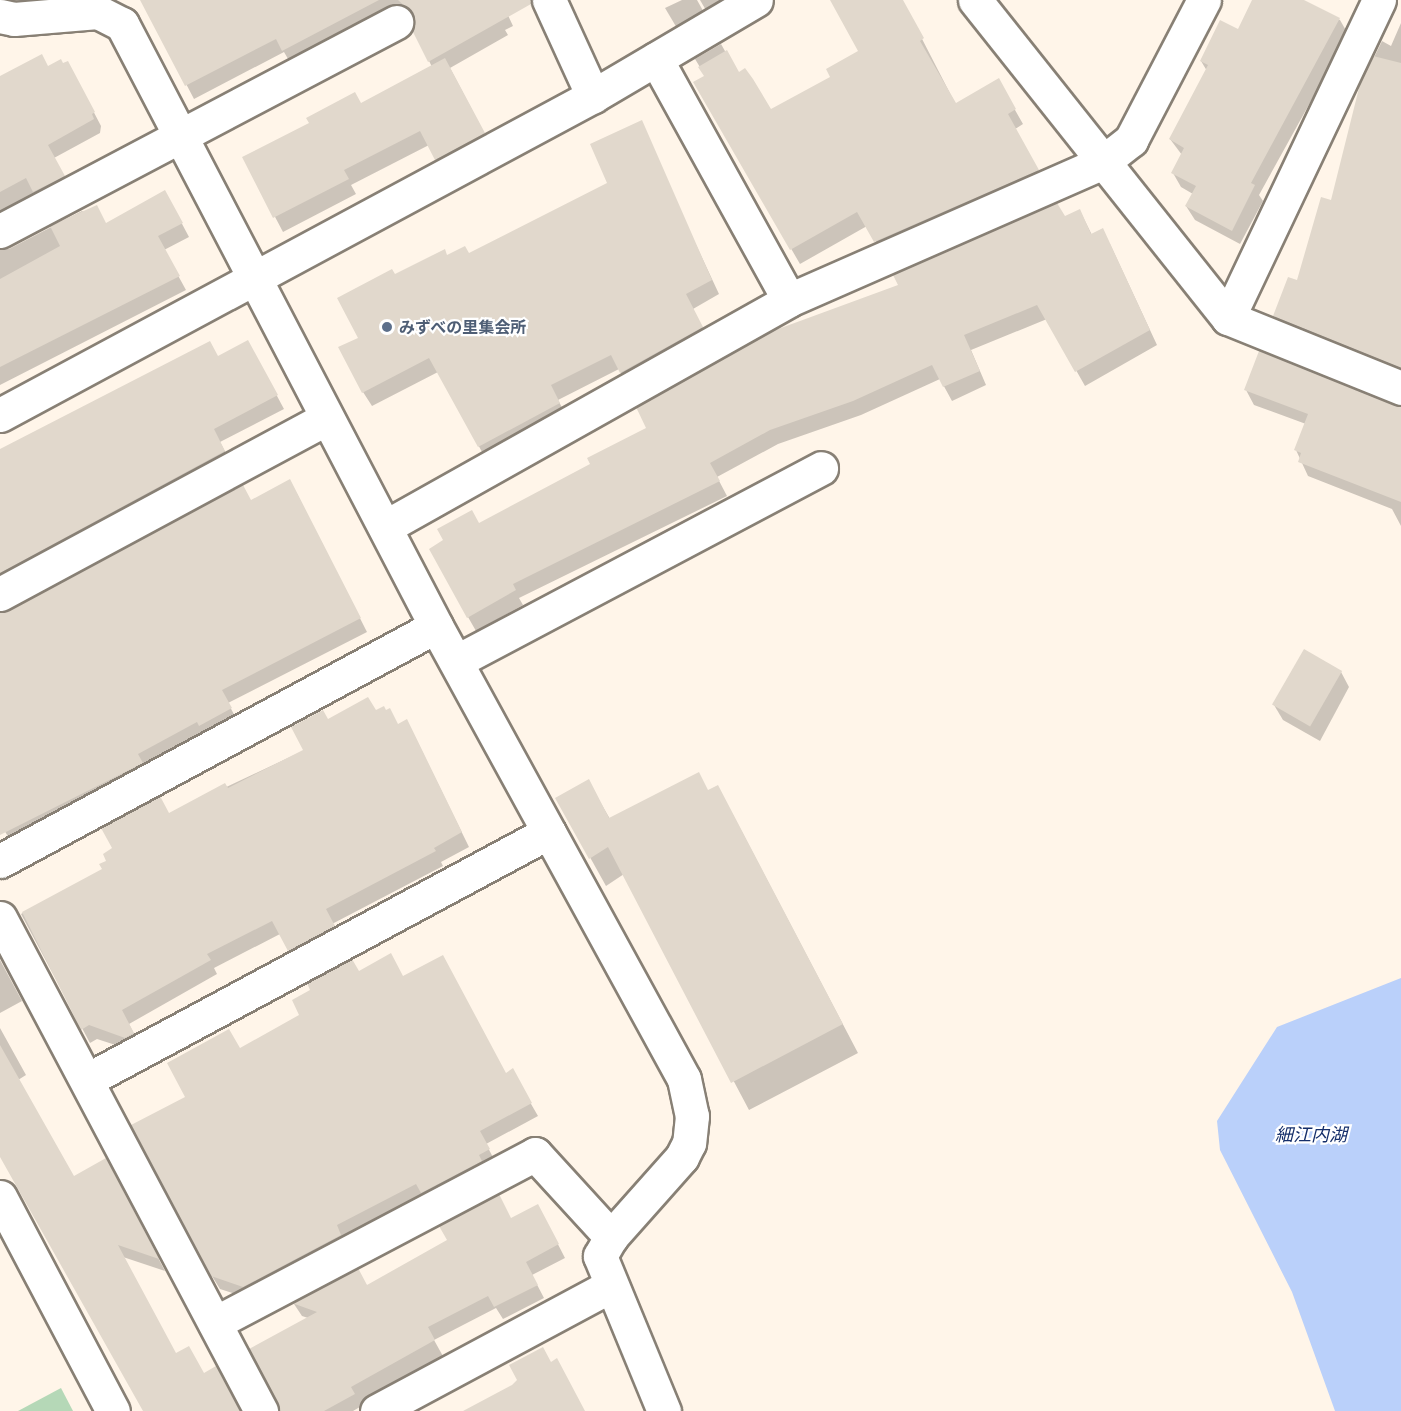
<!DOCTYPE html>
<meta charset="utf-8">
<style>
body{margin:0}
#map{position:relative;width:1401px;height:1411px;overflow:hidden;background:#fff5e9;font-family:Manrope,"Noto Sans JP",sans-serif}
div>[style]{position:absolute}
.green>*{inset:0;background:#b5d8b7}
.water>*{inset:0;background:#bad0fa}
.shadow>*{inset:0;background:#0003}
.building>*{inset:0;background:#e1d8cc;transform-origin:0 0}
.roads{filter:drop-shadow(2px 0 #888075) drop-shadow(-2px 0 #888075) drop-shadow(0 2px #888075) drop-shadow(0 -2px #888075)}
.minor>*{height:33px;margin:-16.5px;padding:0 16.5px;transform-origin:16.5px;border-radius:16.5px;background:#fff}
.dots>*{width:16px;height:16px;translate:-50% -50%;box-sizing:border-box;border:3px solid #fff;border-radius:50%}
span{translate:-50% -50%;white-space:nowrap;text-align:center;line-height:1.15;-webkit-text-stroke:4.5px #fff;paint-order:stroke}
.service-label{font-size:16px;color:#4e5e75;font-weight:700}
.left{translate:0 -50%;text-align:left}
.water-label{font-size:18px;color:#142e6a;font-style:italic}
</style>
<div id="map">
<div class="green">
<div style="clip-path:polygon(61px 1388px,73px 1411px,18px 1411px)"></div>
</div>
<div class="water">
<div style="clip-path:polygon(1401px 978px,1401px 1411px,1335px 1411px,1292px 1292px,1220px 1150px,1217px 1121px,1277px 1027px)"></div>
</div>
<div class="shadow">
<div style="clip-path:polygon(142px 0,501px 0,513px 26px,505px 30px,508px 35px,450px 68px,492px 148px,445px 173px,429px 145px,351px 185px,356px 194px,283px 232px,244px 158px,361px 105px,432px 67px,414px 30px,414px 21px,402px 5px,291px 64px,284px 52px,194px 99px)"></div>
<div style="clip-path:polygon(682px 0,697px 0,711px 25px,684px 40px,665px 8px)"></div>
<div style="clip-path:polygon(700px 0,734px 0,707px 12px)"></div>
<div style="clip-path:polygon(832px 0,902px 0,956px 105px,998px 80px,1023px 124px,1015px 129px,1046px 185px,884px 256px,867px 226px,800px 264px,695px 83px,706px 77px,695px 59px,721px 44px,738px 74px,770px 111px,832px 77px,860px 52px)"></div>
<div style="clip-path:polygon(1254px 0,1301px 0,1340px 20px,1348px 34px,1259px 195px,1263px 201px,1240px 244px,1195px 220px,1186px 206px,1193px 194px,1181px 187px,1173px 173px,1182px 155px,1170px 139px,1207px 71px,1201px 61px,1239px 31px)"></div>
<div style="clip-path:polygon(1401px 23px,1401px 378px,1283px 330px,1275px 316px,1298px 282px,1332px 202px,1361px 84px,1382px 41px,1391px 46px)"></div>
<div style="clip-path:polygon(48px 68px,75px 76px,101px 126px,100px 133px,54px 158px,71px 189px,0 227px,0 78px)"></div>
<div style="clip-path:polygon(670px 189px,719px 294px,693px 309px,710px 342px,629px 387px,619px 369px,558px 400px,567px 417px,487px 461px,438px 372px,372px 406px,363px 392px,360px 338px,394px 276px,447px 256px,468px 255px)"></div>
<div style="clip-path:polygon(172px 205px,189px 237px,164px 250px,186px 290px,0 385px,0 249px,9px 249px,82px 211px,106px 225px)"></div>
<div style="clip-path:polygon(1080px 211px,1092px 235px,1110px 244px,1157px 345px,1085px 386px,1047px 319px,971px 350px,986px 385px,952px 401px,940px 379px,861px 415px,778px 444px,717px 477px,727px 496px,519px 598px,523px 605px,476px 631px,468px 617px,479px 525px,592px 465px,900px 285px)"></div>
<div style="clip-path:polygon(255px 355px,284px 409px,220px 442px,232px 465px,0 590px,0 451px,218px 356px)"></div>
<div style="clip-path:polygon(1246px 390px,1401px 407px,1401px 526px,1392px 509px,1308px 476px,1296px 450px,1306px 424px,1254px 405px)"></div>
<div style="clip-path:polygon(297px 494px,367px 632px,228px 703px,238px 722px,13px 845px,0 823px,0 612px,9px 612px,251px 502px)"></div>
<div style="clip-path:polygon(1341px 672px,1349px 687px,1320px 741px,1283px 720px,1274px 705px)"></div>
<div style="clip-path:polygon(375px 712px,414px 735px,469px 847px,441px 862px,443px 866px,332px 924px,341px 940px,297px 964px,280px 934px,214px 968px,217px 974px,129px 1024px,141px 1048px,134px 1051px,97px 1039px,90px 1043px,21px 914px,104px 870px,169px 814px,305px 750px,328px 721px)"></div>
<div style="clip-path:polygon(588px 781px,610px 819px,708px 791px,733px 815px,858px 1053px,749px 1110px,624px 874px,606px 886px,557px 798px)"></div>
<div style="clip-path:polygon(0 960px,22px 1001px,0 1013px)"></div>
<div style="clip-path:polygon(358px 973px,403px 978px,506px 1075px,512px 1071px,538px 1116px,486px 1144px,496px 1163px,251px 1299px,220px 1289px,212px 1276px,187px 1097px,239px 1050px,301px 1016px)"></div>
<div style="clip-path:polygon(0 1028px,26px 1075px,18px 1080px,74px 1178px,113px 1173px,165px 1271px,123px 1257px,176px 1355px,204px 1375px,239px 1411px,144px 1411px,4px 1161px,0 1137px)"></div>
<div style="clip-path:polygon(545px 1219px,565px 1258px,532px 1275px,544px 1298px,503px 1319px,496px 1308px,434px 1340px,444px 1358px,353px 1411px,284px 1411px,308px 1318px,302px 1316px,294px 1304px,358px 1270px,367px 1286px,511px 1220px)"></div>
</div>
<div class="building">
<div style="clip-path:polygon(140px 0,379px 0,282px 51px,276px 39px,185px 86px)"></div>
<div style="clip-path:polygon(398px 0,531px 0,531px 4px,428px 62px,412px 30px,413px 14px)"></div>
<div style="clip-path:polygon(830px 0,903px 0,924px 38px,920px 41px,956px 103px,999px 78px,1016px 109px,1008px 114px,1039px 170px,874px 242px,857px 212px,790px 250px,693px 82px,704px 76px,698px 67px,727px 50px,739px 72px,745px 68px,753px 79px,771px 109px,830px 77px,826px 69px,858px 51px)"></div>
<div style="clip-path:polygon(1252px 0,1304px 0,1340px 18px,1251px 183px,1255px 185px,1232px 231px,1185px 206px,1196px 186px,1171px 173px,1184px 148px,1169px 139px,1208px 65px,1200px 61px,1220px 20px,1238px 29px)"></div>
<div style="clip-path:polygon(42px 54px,48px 66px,61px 59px,63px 63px,68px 61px,95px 112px,92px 114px,94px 119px,48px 145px,65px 176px,33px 192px,26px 178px,0 192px,0 76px)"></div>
<div style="clip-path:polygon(1373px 56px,1401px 63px,1401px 368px,1273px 316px,1288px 277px,1297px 280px,1321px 197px,1331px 200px,1360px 84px)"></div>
<div style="clip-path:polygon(445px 58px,485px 133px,435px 160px,420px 131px,344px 170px,349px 179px,273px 218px,242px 157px,309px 123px,306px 118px,355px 92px,361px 103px)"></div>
<div style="clip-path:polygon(642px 120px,712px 280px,686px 294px,703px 327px,620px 373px,611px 355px,551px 385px,560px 403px,478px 447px,429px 358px,362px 393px,338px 347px,358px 338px,337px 298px,392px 269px,395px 274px,445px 249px,447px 255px,465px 246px,469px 253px,607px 183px,590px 144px)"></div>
<div style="clip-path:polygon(165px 190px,183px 223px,158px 236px,180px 276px,0 367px,0 279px,60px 246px,50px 226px,97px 205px,106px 223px)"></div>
<div style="clip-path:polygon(1057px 203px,1065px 216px,1080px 209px,1091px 234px,1103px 228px,1150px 330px,1075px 372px,1037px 305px,964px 335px,980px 371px,943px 387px,932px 365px,853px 401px,770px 430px,710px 463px,720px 481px,513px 584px,516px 590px,467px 618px,429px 549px,443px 540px,437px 529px,472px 510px,479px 523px,590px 464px,587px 458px,646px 428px,636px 407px,770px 332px,898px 285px,893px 275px)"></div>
<div style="clip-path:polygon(248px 340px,278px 395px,214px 429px,225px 451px,0 573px,0 449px,210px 341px,218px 356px)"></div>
<div style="clip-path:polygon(1259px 351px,1401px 406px,1401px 502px,1298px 462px,1301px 453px,1294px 450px,1308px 414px,1244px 390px)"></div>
<div style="clip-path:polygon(290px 479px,361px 618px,222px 690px,232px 708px,199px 726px,197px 722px,138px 754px,143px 763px,0 835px,0 613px,243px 485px,251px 500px)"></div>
<div style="left:1304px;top:649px;width:44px;height:64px;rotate:30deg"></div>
<div style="clip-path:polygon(368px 697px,376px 710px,384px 706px,386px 710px,390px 708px,398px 724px,407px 719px,462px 832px,434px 848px,436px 851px,326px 909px,335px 926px,288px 951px,272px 921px,207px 954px,211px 960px,122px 1010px,134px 1033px,125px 1038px,89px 1025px,81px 1030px,22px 912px,102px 869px,99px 864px,106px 861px,103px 854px,112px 848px,101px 828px,160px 796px,169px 813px,225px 783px,228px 788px,303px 750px,291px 727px,323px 710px,328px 719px)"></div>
<div style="clip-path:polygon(699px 772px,708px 790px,718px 785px,843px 1024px,731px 1083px,608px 847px,589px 859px,555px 798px,589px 779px,609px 818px)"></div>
<div style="clip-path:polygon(391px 953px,403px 976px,443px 955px,506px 1073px,513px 1068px,532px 1103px,480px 1131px,490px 1149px,479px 1155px,482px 1161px,421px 1193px,416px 1184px,337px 1225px,341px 1235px,243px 1287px,211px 1276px,131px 1125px,185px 1097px,167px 1063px,229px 1029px,240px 1048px,299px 1015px,292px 1000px,310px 990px,307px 983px,352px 959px,359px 971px)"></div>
<div style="clip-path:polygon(0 1045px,74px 1176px,106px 1158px,159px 1259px,118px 1245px,176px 1353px,189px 1346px,204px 1373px,216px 1366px,240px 1411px,143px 1411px,0 1157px)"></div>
<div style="clip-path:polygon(499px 1194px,511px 1218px,538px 1204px,559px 1244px,526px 1262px,538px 1285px,494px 1307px,488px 1296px,428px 1327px,435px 1340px,351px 1387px,355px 1394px,324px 1411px,280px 1411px,249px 1349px,317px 1312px,292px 1303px,358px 1268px,367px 1285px,447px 1240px,439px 1226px)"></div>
<div style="clip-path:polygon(543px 1347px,551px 1362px,557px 1358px,585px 1411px,463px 1411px,512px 1385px,517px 1380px,509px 1365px)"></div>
</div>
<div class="roads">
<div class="minor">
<div style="left:549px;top:0;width:106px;rotate:65.4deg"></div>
<div style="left:975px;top:0;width:406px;rotate:51.5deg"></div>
<div style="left:1228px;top:318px;width:187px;rotate:22deg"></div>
<div style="left:0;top:16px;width:14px;rotate:12deg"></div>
<div style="left:14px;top:19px;width:84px;rotate:-4.8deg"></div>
<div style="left:98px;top:12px;width:27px;rotate:27deg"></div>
<div style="left:122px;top:24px;width:679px;rotate:62.45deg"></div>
<div style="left:436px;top:626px;width:516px;rotate:61.3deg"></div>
<div style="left:684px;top:1079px;width:38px;rotate:78deg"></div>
<div style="left:692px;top:1116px;width:27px;rotate:96deg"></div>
<div style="left:689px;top:1143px;width:16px;rotate:117deg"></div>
<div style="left:682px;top:1157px;width:107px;rotate:131.6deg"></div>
<div style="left:611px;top:1237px;width:22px;rotate:120deg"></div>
<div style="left:600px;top:1256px;width:168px;rotate:67.6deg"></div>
<div style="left:656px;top:59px;width:275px;rotate:61.1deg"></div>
<div style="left:0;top:231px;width:448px;rotate:-27.8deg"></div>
<div style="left:1228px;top:318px;width:352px;rotate:-64.6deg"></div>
<div style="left:0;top:415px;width:673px;rotate:-28.28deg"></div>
<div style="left:593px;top:96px;width:189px;rotate:-30.5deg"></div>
<div style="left:385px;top:527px;width:463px;rotate:-29.3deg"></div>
<div style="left:789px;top:300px;width:343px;rotate:-23.7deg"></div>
<div style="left:1103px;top:162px;width:36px;rotate:-38deg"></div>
<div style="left:1131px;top:140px;width:158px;rotate:-62.5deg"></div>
<div style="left:0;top:594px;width:371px;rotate:-28.3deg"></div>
<div style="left:457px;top:661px;width:412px;rotate:-27.9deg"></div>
<div style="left:0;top:861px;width:495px;rotate:-28.3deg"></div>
<div style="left:0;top:918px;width:558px;rotate:62.1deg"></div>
<div style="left:87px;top:1080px;width:524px;rotate:-28.23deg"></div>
<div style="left:0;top:1197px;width:242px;rotate:62.2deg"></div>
<div style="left:215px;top:1323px;width:362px;rotate:-27.8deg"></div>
<div style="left:535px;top:1154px;width:113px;rotate:47.5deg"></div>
<div style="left:377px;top:1411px;width:264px;rotate:-28.2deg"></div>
</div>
</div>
<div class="dots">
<div style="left:387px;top:327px;background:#5c6f8a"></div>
</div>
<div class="service-label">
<span class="left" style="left:399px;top:327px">みずべの里集会所</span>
</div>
<div class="water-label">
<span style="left:1311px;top:1134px">細江内湖</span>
</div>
</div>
